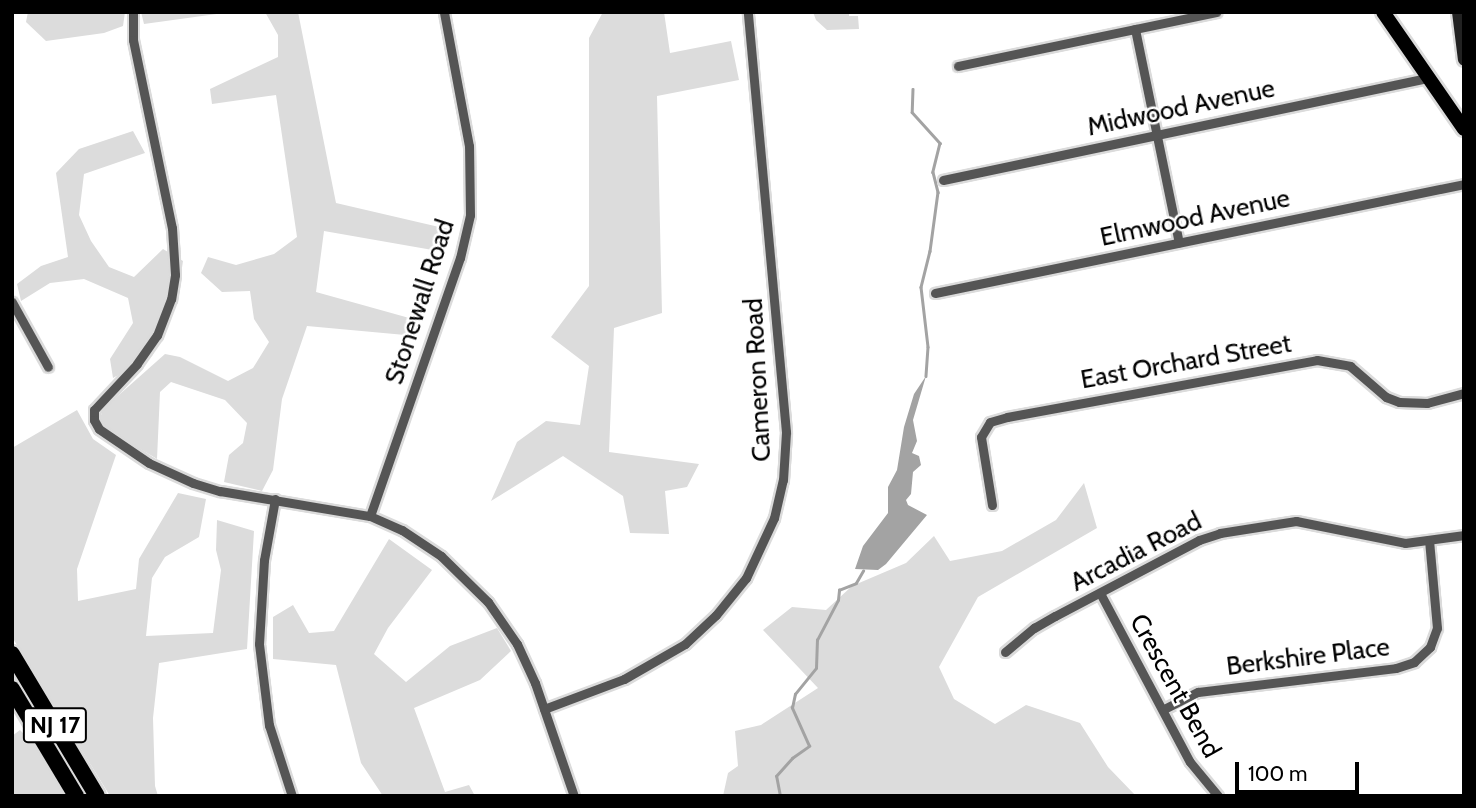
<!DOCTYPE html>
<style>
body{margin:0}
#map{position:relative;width:1476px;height:808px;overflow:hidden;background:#fff;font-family:Cabin,sans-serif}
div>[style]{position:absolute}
.green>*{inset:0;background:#dcdcdc}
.water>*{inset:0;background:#a3a3a3}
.stream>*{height:2.5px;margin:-1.25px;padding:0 1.25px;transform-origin:1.25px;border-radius:1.25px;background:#a3a3a3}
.roads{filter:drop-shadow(2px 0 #dbdbdb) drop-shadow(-2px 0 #dbdbdb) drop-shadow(0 2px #dbdbdb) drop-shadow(0 -2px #dbdbdb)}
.street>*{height:9px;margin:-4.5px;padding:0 4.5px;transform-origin:4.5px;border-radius:4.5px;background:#555}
.secondary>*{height:12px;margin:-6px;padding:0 6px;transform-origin:6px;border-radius:6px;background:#222}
.primary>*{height:14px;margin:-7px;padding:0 7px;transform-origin:7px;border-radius:7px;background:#000}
.highway>*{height:16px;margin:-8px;padding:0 8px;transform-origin:8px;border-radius:8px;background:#000}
span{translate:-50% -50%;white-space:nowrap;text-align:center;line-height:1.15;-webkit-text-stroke:5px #fff;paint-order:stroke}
.shield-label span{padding:2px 5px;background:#fff;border:2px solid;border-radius:5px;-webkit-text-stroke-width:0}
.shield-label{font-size:24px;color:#000;font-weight:700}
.street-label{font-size:26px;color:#000}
.frame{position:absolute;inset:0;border:14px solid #000;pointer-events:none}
.scale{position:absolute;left:1235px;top:762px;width:124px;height:32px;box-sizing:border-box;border:4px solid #000;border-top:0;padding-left:9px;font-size:21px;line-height:24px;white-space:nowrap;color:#000;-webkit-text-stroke:5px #fff;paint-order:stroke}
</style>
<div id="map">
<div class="green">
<div style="clip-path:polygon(28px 12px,125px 12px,123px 26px,104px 33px,46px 41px,26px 22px)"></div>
<div style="clip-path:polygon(141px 12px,231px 12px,144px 24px)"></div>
<div style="clip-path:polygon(265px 12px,298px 12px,336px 203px,452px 230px,444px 252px,324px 231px,316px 292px,420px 321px,416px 336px,307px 326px,282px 399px,273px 470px,262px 491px,224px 482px,229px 455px,243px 443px,247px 423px,225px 400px,171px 382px,160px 392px,157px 459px,109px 430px,100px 421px,102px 410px,165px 354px,180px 357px,228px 381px,253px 368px,269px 342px,254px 319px,250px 291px,222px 292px,201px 273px,208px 257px,236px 265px,274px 254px,297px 237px,276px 95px,212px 104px,210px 89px,278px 57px,278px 35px)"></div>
<div style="clip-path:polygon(603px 12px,664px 12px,670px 53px,731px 41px,739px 80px,657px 96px,662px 313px,614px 328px,609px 452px,699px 464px,687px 487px,665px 491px,669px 534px,630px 533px,623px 496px,563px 456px,491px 501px,517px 442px,546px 421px,580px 425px,589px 366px,551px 337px,589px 286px,589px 38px)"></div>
<div style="clip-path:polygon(813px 12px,849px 12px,849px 16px,858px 16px,859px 29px,827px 30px,816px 20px)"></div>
<div style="clip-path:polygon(133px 131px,145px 153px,84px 174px,79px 215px,91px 241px,109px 267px,134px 277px,163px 249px,183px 261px,177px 301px,152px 356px,113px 378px,110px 359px,133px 323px,128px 298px,84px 279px,50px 283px,21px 301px,17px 284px,41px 266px,68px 257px,56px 173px,79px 149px)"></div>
<div style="clip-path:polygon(77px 410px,93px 439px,116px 455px,77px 569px,78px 601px,136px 589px,139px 559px,178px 493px,206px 499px,199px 537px,165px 557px,152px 578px,146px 636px,213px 633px,221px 570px,216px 550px,217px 520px,254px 531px,247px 649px,159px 663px,153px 718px,155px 786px,158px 796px,110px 796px,12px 637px,12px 448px)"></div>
<div style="clip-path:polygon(1084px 483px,1097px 528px,978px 597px,939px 667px,954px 699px,995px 724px,1026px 705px,1080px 723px,1108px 767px,1136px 796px,723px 796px,728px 773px,738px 766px,735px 731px,761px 725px,818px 688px,763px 630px,792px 607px,826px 610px,852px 586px,906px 563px,934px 536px,950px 561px,1002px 551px,1056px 520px)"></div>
<div style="clip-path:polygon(389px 539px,432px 570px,388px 628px,374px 654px,406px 682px,450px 646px,497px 628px,511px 651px,480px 680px,414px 708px,445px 792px,469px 785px,475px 796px,383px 796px,361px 763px,336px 665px,273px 659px,273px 617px,293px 605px,309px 633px,334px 631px)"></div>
<div style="clip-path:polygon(20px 730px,41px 752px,67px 796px,12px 796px,12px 736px)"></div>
</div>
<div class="water">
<div style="clip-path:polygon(926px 376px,913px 420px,917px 441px,912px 453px,919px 456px,921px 465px,913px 472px,911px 494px,906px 500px,908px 505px,927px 515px,886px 564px,878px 570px,855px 569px,863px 546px,888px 513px,888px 487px,897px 470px,904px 427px,914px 394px)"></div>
</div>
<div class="stream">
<div style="left:913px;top:89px;width:23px;rotate:92deg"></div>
<div style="left:912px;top:112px;width:42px;rotate:47.9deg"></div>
<div style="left:940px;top:143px;width:30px;rotate:104deg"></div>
<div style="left:933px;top:172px;width:21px;rotate:76deg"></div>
<div style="left:938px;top:192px;width:60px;rotate:97.7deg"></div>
<div style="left:930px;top:251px;width:37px;rotate:104deg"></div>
<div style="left:921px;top:287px;width:60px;rotate:83.3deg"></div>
<div style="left:928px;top:347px;width:29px;rotate:94deg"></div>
<div style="left:780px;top:796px;width:20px;rotate:-101deg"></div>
<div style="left:776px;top:776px;width:24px;rotate:-48deg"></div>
<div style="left:792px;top:758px;width:21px;rotate:-35deg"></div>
<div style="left:809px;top:746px;width:42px;rotate:-114.1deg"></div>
<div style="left:792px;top:708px;width:14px;rotate:-78deg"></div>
<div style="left:795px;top:694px;width:33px;rotate:-51deg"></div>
<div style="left:816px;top:668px;width:28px;rotate:-88deg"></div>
<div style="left:817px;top:640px;width:45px;rotate:-62.3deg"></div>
<div style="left:838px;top:600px;width:10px;rotate:-84deg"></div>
<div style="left:839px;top:590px;width:18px;rotate:-22deg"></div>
<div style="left:856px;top:583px;width:14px;rotate:-60deg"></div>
</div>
<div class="roads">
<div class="street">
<div style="left:133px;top:12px;width:28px;rotate:90deg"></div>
<div style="left:133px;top:40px;width:192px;rotate:78.3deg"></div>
<div style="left:172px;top:228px;width:47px;rotate:86.3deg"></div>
<div style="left:175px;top:275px;width:24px;rotate:99deg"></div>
<div style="left:171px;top:299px;width:39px;rotate:111deg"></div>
<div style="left:157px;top:335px;width:35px;rotate:125deg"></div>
<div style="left:137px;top:364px;width:63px;rotate:133.1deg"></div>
<div style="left:94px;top:410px;width:10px;rotate:90deg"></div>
<div style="left:94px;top:420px;width:10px;rotate:61deg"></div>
<div style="left:99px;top:429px;width:60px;rotate:34.2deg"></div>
<div style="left:149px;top:463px;width:48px;rotate:24.4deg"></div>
<div style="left:193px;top:483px;width:28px;rotate:17deg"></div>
<div style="left:220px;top:491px;width:152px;rotate:9.5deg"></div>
<div style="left:370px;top:516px;width:35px;rotate:24deg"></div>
<div style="left:402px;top:530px;width:47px;rotate:33.7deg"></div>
<div style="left:441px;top:556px;width:66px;rotate:44.4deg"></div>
<div style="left:488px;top:602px;width:51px;rotate:55.4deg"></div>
<div style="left:517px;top:644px;width:43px;rotate:65.2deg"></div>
<div style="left:535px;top:683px;width:120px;rotate:71deg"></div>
<div style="left:1135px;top:29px;width:218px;rotate:78.4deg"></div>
<div style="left:958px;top:66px;width:264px;rotate:-11.8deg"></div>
<div style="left:943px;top:180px;width:496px;rotate:-11.9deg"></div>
<div style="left:935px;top:293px;width:540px;rotate:-11.64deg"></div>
<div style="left:12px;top:302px;width:74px;rotate:61deg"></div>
<div style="left:275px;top:499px;width:62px;rotate:100.2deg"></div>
<div style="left:264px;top:560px;width:84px;rotate:93.4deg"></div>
<div style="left:259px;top:644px;width:82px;rotate:83deg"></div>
<div style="left:269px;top:725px;width:75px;rotate:72.1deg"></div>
<div style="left:992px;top:505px;width:69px;rotate:-99.2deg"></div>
<div style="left:981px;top:437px;width:17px;rotate:-59deg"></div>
<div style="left:990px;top:422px;width:18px;rotate:-16deg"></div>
<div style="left:1007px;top:417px;width:315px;rotate:-10.4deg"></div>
<div style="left:1317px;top:360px;width:34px;rotate:10deg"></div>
<div style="left:1350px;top:366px;width:48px;rotate:40.7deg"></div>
<div style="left:1386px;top:397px;width:14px;rotate:21deg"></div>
<div style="left:1399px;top:402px;width:28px;rotate:2deg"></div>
<div style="left:1427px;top:403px;width:38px;rotate:-15deg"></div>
<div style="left:370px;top:516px;width:273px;rotate:-70.8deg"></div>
<div style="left:460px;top:258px;width:44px;rotate:-76.9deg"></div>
<div style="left:470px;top:215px;width:69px;rotate:-90.8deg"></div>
<div style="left:469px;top:146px;width:136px;rotate:-100.6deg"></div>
<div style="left:1100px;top:593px;width:191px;rotate:62deg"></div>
<div style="left:1190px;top:762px;width:44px;rotate:50.5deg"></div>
<div style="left:1005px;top:652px;width:38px;rotate:-40deg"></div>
<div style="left:1034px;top:628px;width:24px;rotate:-30deg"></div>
<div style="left:1055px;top:616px;width:163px;rotate:-27.8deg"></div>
<div style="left:1199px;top:540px;width:22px;rotate:-18deg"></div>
<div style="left:1220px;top:533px;width:77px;rotate:-9deg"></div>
<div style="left:1296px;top:521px;width:111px;rotate:11.4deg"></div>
<div style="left:1405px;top:543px;width:60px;rotate:-7.7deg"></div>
<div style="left:544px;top:709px;width:85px;rotate:-20.6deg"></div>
<div style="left:624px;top:679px;width:70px;rotate:-29.8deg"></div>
<div style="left:685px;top:644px;width:42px;rotate:-43.1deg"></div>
<div style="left:716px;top:615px;width:48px;rotate:-51deg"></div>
<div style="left:746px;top:578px;width:66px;rotate:-65deg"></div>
<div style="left:774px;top:518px;width:39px;rotate:-77deg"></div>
<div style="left:783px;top:480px;width:48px;rotate:-86.4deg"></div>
<div style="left:786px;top:432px;width:422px;rotate:-95.2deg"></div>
<div style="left:1164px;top:709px;width:38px;rotate:-27deg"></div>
<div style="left:1198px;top:692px;width:199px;rotate:-6.9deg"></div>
<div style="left:1396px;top:668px;width:19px;rotate:-18deg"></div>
<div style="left:1414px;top:662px;width:22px;rotate:-43deg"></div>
<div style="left:1430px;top:647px;width:20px;rotate:-70deg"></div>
<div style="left:1437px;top:628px;width:88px;rotate:-95.2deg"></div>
</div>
<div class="secondary">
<div style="left:1458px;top:12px;width:48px;rotate:82.9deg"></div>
</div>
<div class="primary">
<div style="left:1383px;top:12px;width:142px;rotate:55.3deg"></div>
</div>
<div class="highway">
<div style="left:12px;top:654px;width:165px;rotate:59.1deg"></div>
<div style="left:12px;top:689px;width:125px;rotate:59.1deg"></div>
</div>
</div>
<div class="shield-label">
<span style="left:55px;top:725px">NJ 17</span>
</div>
<div class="street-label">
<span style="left:1181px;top:108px;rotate:-12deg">Midwood Avenue</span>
<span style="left:1195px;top:218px;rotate:-12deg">Elmwood Avenue</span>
<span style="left:420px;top:302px;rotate:-72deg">Stonewall Road</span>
<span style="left:1186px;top:362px;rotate:-10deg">East Orchard Street</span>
<span style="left:758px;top:380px;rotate:-93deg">Cameron Road</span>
<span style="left:1136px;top:552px;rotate:-27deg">Arcadia Road</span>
<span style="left:1308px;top:657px;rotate:-7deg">Berkshire Place</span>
<span style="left:1175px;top:686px;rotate:61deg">Crescent Bend</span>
</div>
<div class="frame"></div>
<div class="scale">100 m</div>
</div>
